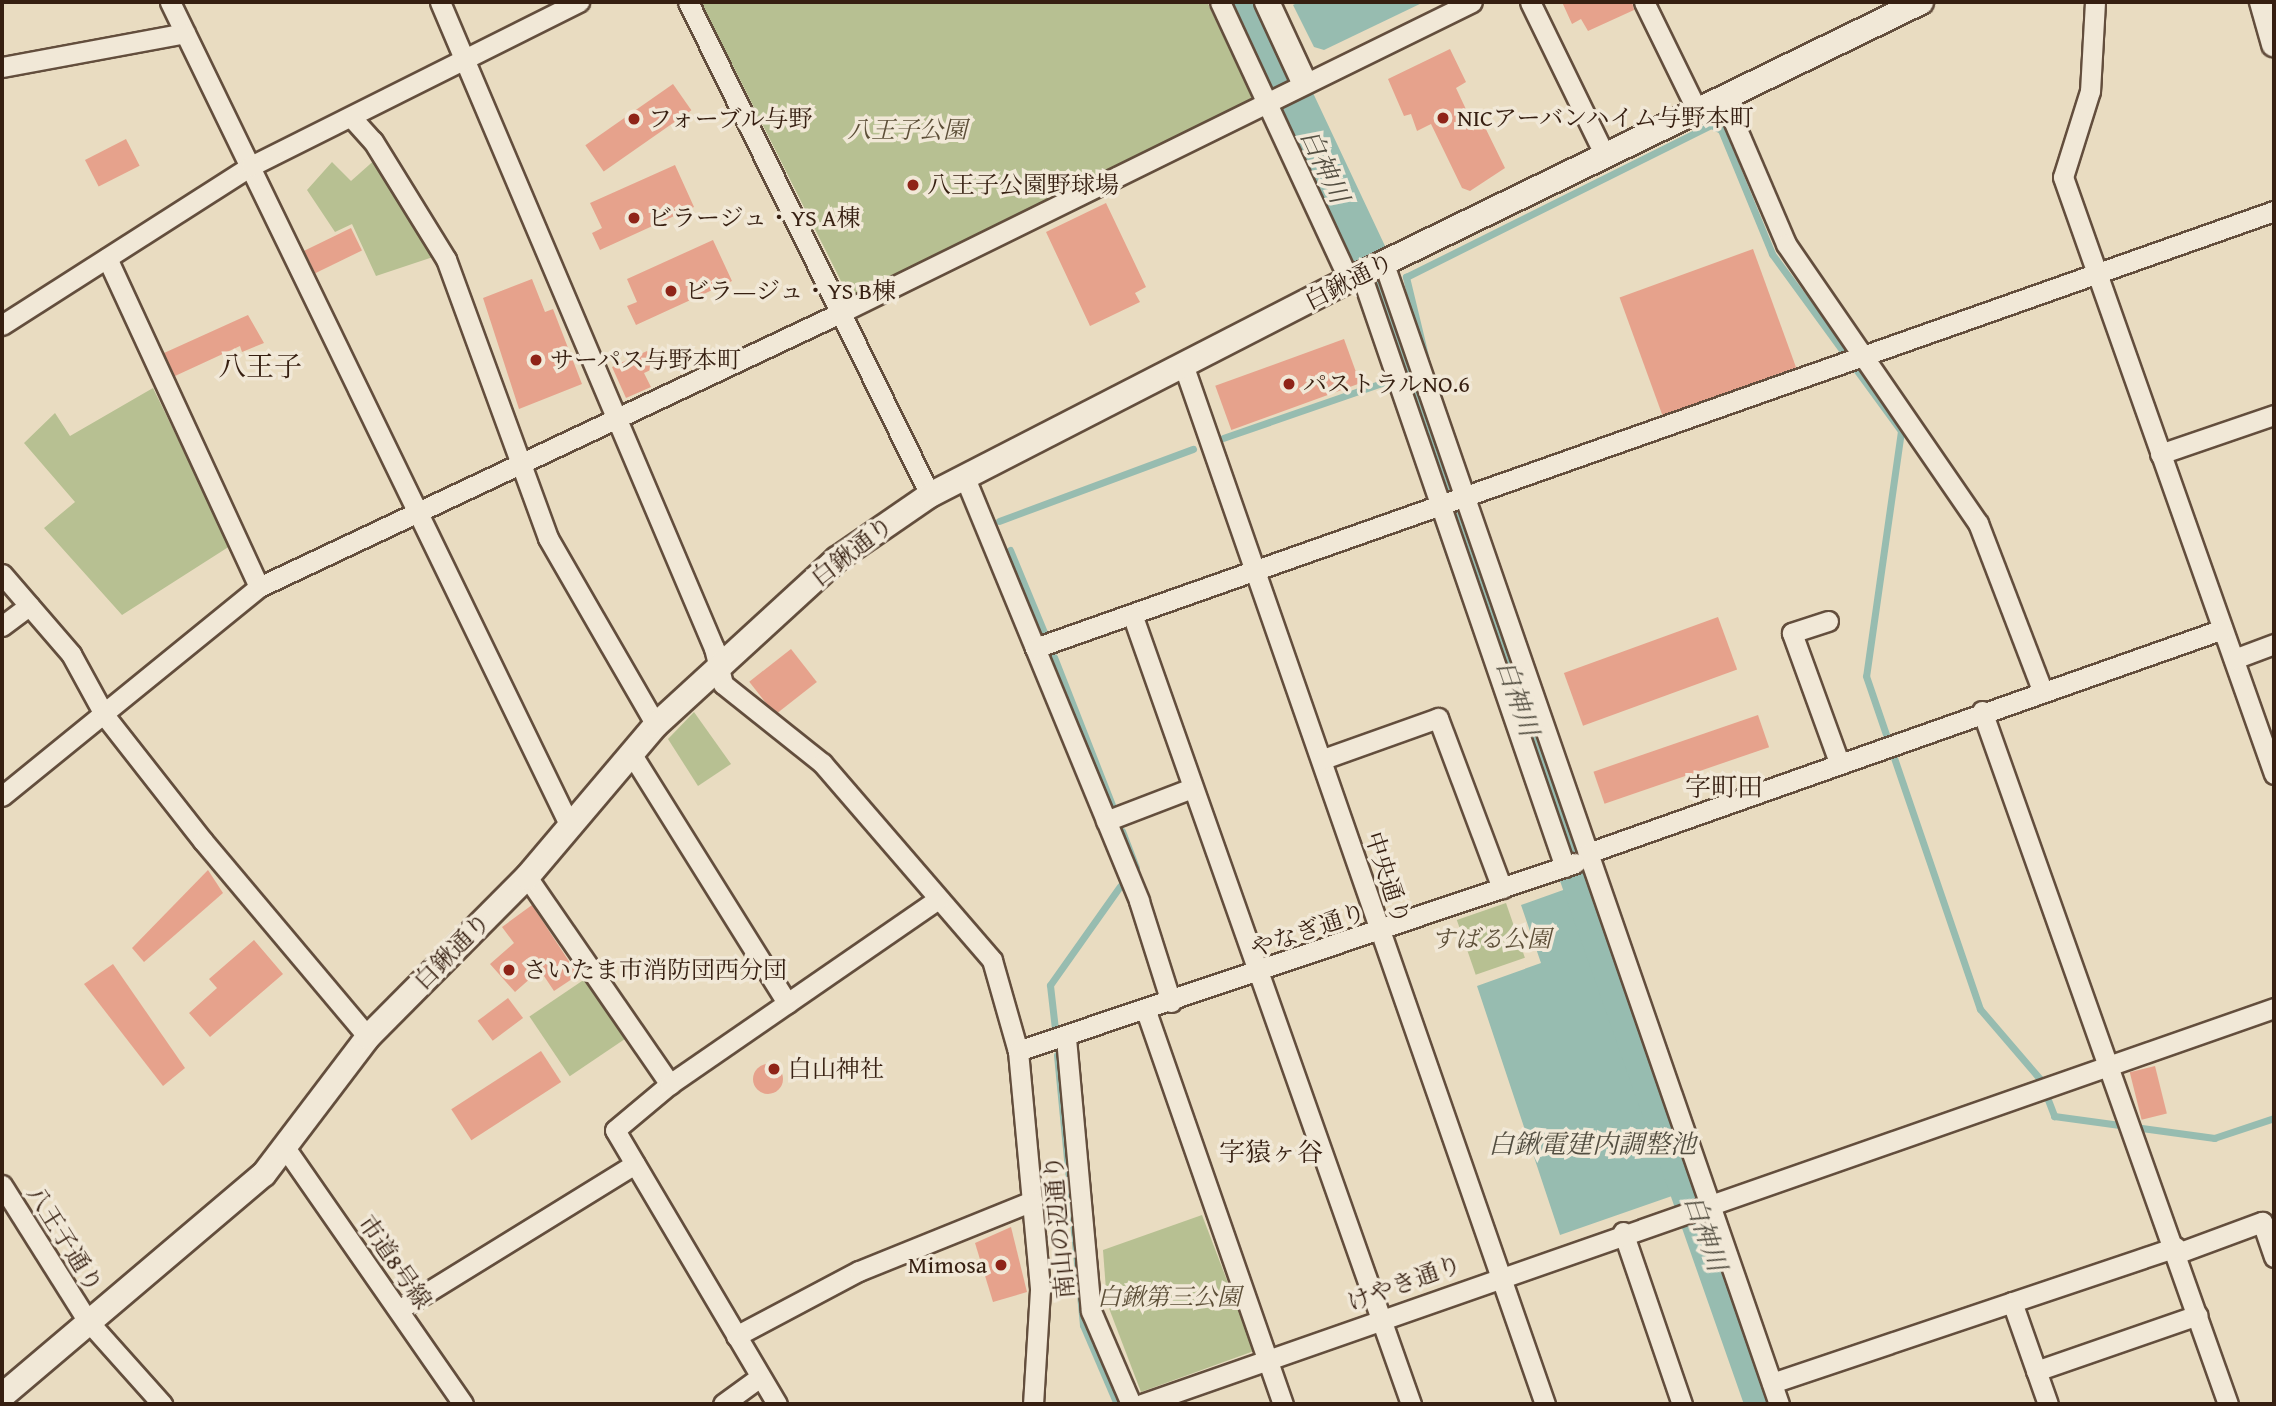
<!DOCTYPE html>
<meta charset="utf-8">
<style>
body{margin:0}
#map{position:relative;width:2276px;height:1406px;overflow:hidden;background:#e9dcc1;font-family:"Gentium Book Plus","Noto Serif JP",serif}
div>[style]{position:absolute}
.green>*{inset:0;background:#b7c092;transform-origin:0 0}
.water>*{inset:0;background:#97bcb0}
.stream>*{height:7px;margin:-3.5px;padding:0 3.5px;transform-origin:3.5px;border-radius:3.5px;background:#97bcb0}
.river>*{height:42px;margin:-21px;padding:0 21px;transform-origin:21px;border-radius:21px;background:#97bcb0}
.building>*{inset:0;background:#e6a28c;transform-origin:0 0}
.round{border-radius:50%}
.roads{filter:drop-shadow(2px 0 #634e3d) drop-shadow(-2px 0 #634e3d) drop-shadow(0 2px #634e3d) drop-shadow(0 -2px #634e3d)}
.minor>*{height:19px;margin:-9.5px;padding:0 9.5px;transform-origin:9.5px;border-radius:9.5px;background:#f1e8d7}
.tertiary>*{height:24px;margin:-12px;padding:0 12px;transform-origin:12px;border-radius:12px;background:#f1e8d7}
.dots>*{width:19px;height:19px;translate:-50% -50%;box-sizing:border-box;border:4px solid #f1e8d7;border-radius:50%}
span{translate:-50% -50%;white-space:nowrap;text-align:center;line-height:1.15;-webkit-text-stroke:7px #f1e8d7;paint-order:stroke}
.poi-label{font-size:24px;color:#361f11}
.left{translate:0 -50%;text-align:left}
.right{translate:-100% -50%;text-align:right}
.park-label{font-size:24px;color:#5d4f38;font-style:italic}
.street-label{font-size:24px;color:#361f11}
.water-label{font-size:26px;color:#534e41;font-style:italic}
.neighbourhood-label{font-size:26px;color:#361f11}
.quarter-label{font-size:28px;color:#361f11}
.frame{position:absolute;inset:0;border:4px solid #361f11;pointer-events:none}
</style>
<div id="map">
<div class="green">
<div style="clip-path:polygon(701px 2px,1207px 2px,1252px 97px,1246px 109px,850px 299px)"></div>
<div style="clip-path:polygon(378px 157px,439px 255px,376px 276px,352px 224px,335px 232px,307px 190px,332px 162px,351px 181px)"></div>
<div style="clip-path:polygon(153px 388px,230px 546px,122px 615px,44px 528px,75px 502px,24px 443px,55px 413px,70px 436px)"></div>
<div style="clip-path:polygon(694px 712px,731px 764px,698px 786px,668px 739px)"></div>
<div style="left:1506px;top:903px;width:58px;height:52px;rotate:71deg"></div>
<div style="left:585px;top:979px;width:72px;height:67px;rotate:56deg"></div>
<div style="clip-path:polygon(1202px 1215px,1254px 1351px,1141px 1392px,1107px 1303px,1103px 1250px)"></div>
</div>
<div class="water">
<div style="clip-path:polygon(1299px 2px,1424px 2px,1324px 50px,1314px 47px,1293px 5px)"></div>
<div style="clip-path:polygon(1566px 889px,1672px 1196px,1560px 1235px,1477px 986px,1541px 963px,1521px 905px)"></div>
</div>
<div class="stream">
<div style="left:1428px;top:368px;width:94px;rotate:-103.6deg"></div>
<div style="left:1406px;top:277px;width:341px;rotate:-26.5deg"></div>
<div style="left:1711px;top:125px;width:11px;rotate:27deg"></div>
<div style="left:1721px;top:130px;width:134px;rotate:67.6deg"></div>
<div style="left:1772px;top:254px;width:219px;rotate:53.9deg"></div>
<div style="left:1901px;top:431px;width:247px;rotate:98.1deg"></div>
<div style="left:1866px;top:676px;width:352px;rotate:71.1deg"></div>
<div style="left:1980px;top:1009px;width:92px;rotate:49.4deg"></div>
<div style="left:2040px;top:1079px;width:40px;rotate:69deg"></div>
<div style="left:2054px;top:1116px;width:162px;rotate:7.8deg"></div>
<div style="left:2214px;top:1138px;width:63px;rotate:-18.4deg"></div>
<div style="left:1223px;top:438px;width:175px;rotate:-19.1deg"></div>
<div style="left:999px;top:521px;width:207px;rotate:-20.4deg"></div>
<div style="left:1010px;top:550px;width:89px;rotate:67.5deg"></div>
<div style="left:1054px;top:657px;width:159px;rotate:68.6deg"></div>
<div style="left:1122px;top:831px;width:39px;rotate:69deg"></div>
<div style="left:1055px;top:1029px;width:44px;rotate:-96.5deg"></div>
<div style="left:1050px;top:985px;width:121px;rotate:-54.7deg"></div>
<div style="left:1057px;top:1055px;width:271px;rotate:84.5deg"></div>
<div style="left:1083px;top:1325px;width:84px;rotate:66.8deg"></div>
</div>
<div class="river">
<div style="left:1247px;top:2px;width:310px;rotate:64.8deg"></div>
<div style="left:1379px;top:282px;width:243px;rotate:72.2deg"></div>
<div style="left:1453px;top:513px;width:944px;rotate:70.64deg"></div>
</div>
<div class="building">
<div style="clip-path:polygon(1562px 2px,1632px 2px,1634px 10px,1588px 31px,1581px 19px,1572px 24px)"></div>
<div style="clip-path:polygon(1450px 49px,1466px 82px,1456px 88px,1471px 120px,1479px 115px,1505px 168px,1470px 191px,1462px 188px,1431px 124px,1417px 131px,1411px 114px,1404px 116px,1388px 79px)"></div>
<div style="left:673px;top:84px;width:32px;height:107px;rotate:55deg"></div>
<div style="left:126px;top:139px;width:30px;height:46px;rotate:63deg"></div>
<div style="clip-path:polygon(675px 165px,694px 207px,600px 250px,592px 233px,602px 228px,590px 203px)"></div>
<div style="clip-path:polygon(1106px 203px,1146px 287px,1135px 293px,1140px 302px,1090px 326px,1046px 232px)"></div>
<div style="left:351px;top:228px;width:25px;height:52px;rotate:64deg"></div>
<div style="clip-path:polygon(713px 240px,732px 281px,636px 325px,627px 306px,637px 302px,627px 279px)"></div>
<div style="left:1753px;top:249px;width:126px;height:142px;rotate:70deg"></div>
<div style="clip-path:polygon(532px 279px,545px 312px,553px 309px,582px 384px,519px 409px,483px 298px)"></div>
<div style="clip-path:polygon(248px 315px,264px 343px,242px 352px,240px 346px,175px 376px,164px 353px)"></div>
<div style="left:1344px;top:339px;width:47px;height:137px;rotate:70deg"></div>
<div style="clip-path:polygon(647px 351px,655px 368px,644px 373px,651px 387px,626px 398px,612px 367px)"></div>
<div style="left:1718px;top:617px;width:56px;height:164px;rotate:70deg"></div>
<div style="left:791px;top:649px;width:42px;height:53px;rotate:52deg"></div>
<div style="left:1758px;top:715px;width:34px;height:174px;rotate:71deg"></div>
<div style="clip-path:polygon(208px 870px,223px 893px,144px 962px,132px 948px)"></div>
<div style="clip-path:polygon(532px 905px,578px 975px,554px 991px,540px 970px,515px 992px,490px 964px,514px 943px,502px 927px)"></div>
<div style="clip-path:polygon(254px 940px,283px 974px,210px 1037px,189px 1013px,217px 988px,209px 979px)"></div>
<div style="clip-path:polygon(113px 964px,185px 1068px,163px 1086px,84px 984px)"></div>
<div style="left:508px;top:998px;width:25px;height:38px;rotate:53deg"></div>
<div style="left:541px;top:1051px;width:37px;height:107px;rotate:57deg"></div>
<div class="round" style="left:753px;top:1064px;width:30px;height:30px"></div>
<div style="left:2155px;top:1066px;width:49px;height:26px;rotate:76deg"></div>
<div style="clip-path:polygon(1011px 1227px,1027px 1292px,993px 1302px,975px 1243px)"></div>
</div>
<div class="roads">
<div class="minor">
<div style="left:170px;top:2px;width:914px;rotate:64.11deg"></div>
<div style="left:440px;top:2px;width:702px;rotate:67.02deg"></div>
<div style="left:714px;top:648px;width:37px;rotate:76deg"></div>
<div style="left:723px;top:684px;width:127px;rotate:38.6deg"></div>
<div style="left:822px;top:763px;width:260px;rotate:49.2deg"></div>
<div style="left:992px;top:960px;width:95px;rotate:74.1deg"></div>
<div style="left:1018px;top:1051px;width:240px;rotate:84.7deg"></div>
<div style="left:1040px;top:1290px;width:114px;rotate:93.5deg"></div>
<div style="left:688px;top:2px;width:549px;rotate:63.85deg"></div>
<div style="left:1220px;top:2px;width:306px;rotate:65.1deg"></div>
<div style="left:1530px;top:2px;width:171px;rotate:64deg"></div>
<div style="left:1644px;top:2px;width:123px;rotate:63.9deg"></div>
<div style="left:2095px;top:2px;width:89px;rotate:93.2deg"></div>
<div style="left:2090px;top:91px;width:90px;rotate:107.4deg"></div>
<div style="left:2063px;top:177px;width:633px;rotate:70.53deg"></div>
<div style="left:2px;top:67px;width:186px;rotate:-10.5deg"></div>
<div style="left:1724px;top:99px;width:158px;rotate:66.8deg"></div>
<div style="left:1786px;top:244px;width:339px;rotate:55.5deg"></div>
<div style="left:1978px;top:523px;width:179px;rotate:69deg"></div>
<div style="left:352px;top:118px;width:31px;rotate:48deg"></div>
<div style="left:373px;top:141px;width:139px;rotate:58.3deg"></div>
<div style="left:446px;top:259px;width:297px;rotate:69.9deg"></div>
<div style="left:548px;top:538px;width:216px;rotate:60deg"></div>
<div style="left:107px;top:258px;width:362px;rotate:65.2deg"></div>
<div style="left:1384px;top:264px;width:1206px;rotate:70.89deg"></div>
<div style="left:1361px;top:274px;width:627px;rotate:71.02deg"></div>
<div style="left:2px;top:325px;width:295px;rotate:-32.6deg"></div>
<div style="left:251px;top:166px;width:367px;rotate:-26.6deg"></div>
<div style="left:1184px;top:367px;width:1098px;rotate:70.81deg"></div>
<div style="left:2160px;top:454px;width:120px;rotate:-18.9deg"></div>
<div style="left:965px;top:478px;width:457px;rotate:67.6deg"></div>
<div style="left:1139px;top:901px;width:106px;rotate:72.4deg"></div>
<div style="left:2px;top:574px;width:106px;rotate:49.2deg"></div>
<div style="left:71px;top:654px;width:71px;rotate:61.3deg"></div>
<div style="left:105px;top:716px;width:159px;rotate:51.9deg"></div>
<div style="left:203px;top:841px;width:256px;rotate:49.9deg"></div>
<div style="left:1132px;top:614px;width:838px;rotate:70.55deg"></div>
<div style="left:1828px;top:621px;width:38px;rotate:162deg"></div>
<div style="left:1792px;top:633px;width:137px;rotate:70deg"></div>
<div style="left:2px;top:626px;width:34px;rotate:-37deg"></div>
<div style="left:1035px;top:648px;width:1314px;rotate:-19.43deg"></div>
<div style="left:2234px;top:659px;width:43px;rotate:-20.6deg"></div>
<div style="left:1982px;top:711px;width:735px;rotate:70.46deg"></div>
<div style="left:631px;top:753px;width:295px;rotate:58deg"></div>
<div style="left:1323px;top:759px;width:122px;rotate:-19.6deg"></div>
<div style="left:1438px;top:718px;width:182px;rotate:69.4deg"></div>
<div style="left:2px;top:796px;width:331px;rotate:-39.1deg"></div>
<div style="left:259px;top:587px;width:642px;rotate:-25.25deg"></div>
<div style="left:840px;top:313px;width:704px;rotate:-26.2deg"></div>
<div style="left:1106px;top:821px;width:92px;rotate:-21deg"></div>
<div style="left:1588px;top:853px;width:673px;rotate:-19.43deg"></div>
<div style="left:527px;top:877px;width:252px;rotate:55.4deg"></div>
<div style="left:1146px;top:1011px;width:416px;rotate:70.8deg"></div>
<div style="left:1066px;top:1038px;width:274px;rotate:84.8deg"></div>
<div style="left:1091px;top:1311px;width:101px;rotate:66.7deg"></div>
<div style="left:1018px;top:1051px;width:588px;rotate:-18.65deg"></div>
<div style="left:286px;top:1149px;width:310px;rotate:55.2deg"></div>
<div style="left:2px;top:1185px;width:160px;rotate:57.8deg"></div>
<div style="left:87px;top:1320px;width:113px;rotate:48.2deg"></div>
<div style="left:1623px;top:1232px;width:182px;rotate:71.1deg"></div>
<div style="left:2178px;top:1253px;width:90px;rotate:-20.3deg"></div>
<div style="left:2262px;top:1222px;width:37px;rotate:71deg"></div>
<div style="left:2012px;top:1302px;width:108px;rotate:70.6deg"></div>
<div style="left:400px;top:1309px;width:276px;rotate:-31.7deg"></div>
<div style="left:736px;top:1336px;width:139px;rotate:-27.9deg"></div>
<div style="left:859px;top:1271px;width:187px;rotate:-22deg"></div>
<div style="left:2036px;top:1371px;width:171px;rotate:-19.1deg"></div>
<div style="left:1772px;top:1383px;width:426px;rotate:-18.6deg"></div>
<div style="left:723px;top:1404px;width:46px;rotate:-36.1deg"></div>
<div style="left:777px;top:1404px;width:318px;rotate:-120.6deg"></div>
<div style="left:615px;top:1130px;width:72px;rotate:-39.9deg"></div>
<div style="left:670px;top:1084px;width:326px;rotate:-34.6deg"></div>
<div style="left:1142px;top:1404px;width:1199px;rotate:-19.28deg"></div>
</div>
<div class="tertiary">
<div style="left:1267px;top:2px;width:88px;rotate:65.2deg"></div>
<div style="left:2262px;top:2px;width:44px;rotate:74.1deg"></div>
<div style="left:2px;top:1396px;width:343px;rotate:-40.3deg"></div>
<div style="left:264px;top:1174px;width:172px;rotate:-52.8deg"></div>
<div style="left:368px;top:1037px;width:226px;rotate:-45.2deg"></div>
<div style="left:527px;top:877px;width:199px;rotate:-49.7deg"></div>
<div style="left:656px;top:725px;width:246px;rotate:-42.5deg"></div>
<div style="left:837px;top:559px;width:113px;rotate:-34.5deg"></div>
<div style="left:930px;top:495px;width:471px;rotate:-27.2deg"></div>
<div style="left:1349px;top:280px;width:636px;rotate:-25.92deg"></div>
</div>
</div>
<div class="dots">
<div style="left:1443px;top:118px;background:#8f2418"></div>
<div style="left:634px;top:119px;background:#8f2418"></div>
<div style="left:913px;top:185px;background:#8f2418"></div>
<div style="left:634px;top:218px;background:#8f2418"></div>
<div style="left:671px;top:291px;background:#8f2418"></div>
<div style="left:536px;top:360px;background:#8f2418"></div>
<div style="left:1289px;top:384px;background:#8f2418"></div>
<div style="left:509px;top:970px;background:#8f2418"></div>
<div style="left:774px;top:1069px;background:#8f2418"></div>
<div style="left:1001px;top:1265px;background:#8f2418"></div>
</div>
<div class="poi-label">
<span class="left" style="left:1457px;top:118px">NICアーバンハイム与野本町</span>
<span class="left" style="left:648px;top:119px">フォーブル与野</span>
<span class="left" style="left:927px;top:185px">八王子公園野球場</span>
<span class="left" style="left:648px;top:218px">ビラージュ・YS A棟</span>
<span class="left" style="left:685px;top:291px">ビラ―ジュ・YS B棟</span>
<span class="left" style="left:550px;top:360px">サーパス与野本町</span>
<span class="left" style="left:1303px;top:384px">パストラルNO.6</span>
<span class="left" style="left:523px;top:970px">さいたま市消防団西分団</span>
<span class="left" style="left:788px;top:1069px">白山神社</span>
<span class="right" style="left:987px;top:1265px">Mimosa</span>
</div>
<div class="park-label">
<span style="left:907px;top:130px">八王子公園</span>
<span style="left:1491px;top:939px">すばる公園</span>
<span style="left:1169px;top:1297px">白鍬第三公園</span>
</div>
<div class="street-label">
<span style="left:1349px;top:281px;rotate:-27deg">白鍬通り</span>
<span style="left:852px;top:551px;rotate:-38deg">白鍬通り</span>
<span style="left:1388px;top:878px;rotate:72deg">中央通り</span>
<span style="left:1308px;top:930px;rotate:-19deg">やなぎ通り</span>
<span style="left:452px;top:951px;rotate:-45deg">白鍬通り</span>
<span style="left:1059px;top:1227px;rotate:-95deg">南山の辺通り</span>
<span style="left:65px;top:1239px;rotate:58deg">八王子通り</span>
<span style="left:395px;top:1262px;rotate:55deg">市道8号線</span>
<span style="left:1404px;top:1283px;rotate:-20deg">けやき通り</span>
</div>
<div class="water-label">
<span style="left:1325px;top:166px;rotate:65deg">白神川</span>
<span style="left:1518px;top:698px;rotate:71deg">白神川</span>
<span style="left:1592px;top:1144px">白鍬電建内調整池</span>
<span style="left:1706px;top:1233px;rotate:71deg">白神川</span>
</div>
<div class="neighbourhood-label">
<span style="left:1724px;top:787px">字町田</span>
<span style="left:1271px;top:1152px">字猿ヶ谷</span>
</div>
<div class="quarter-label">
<span style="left:260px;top:366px">八王子</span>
</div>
<div class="frame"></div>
</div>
